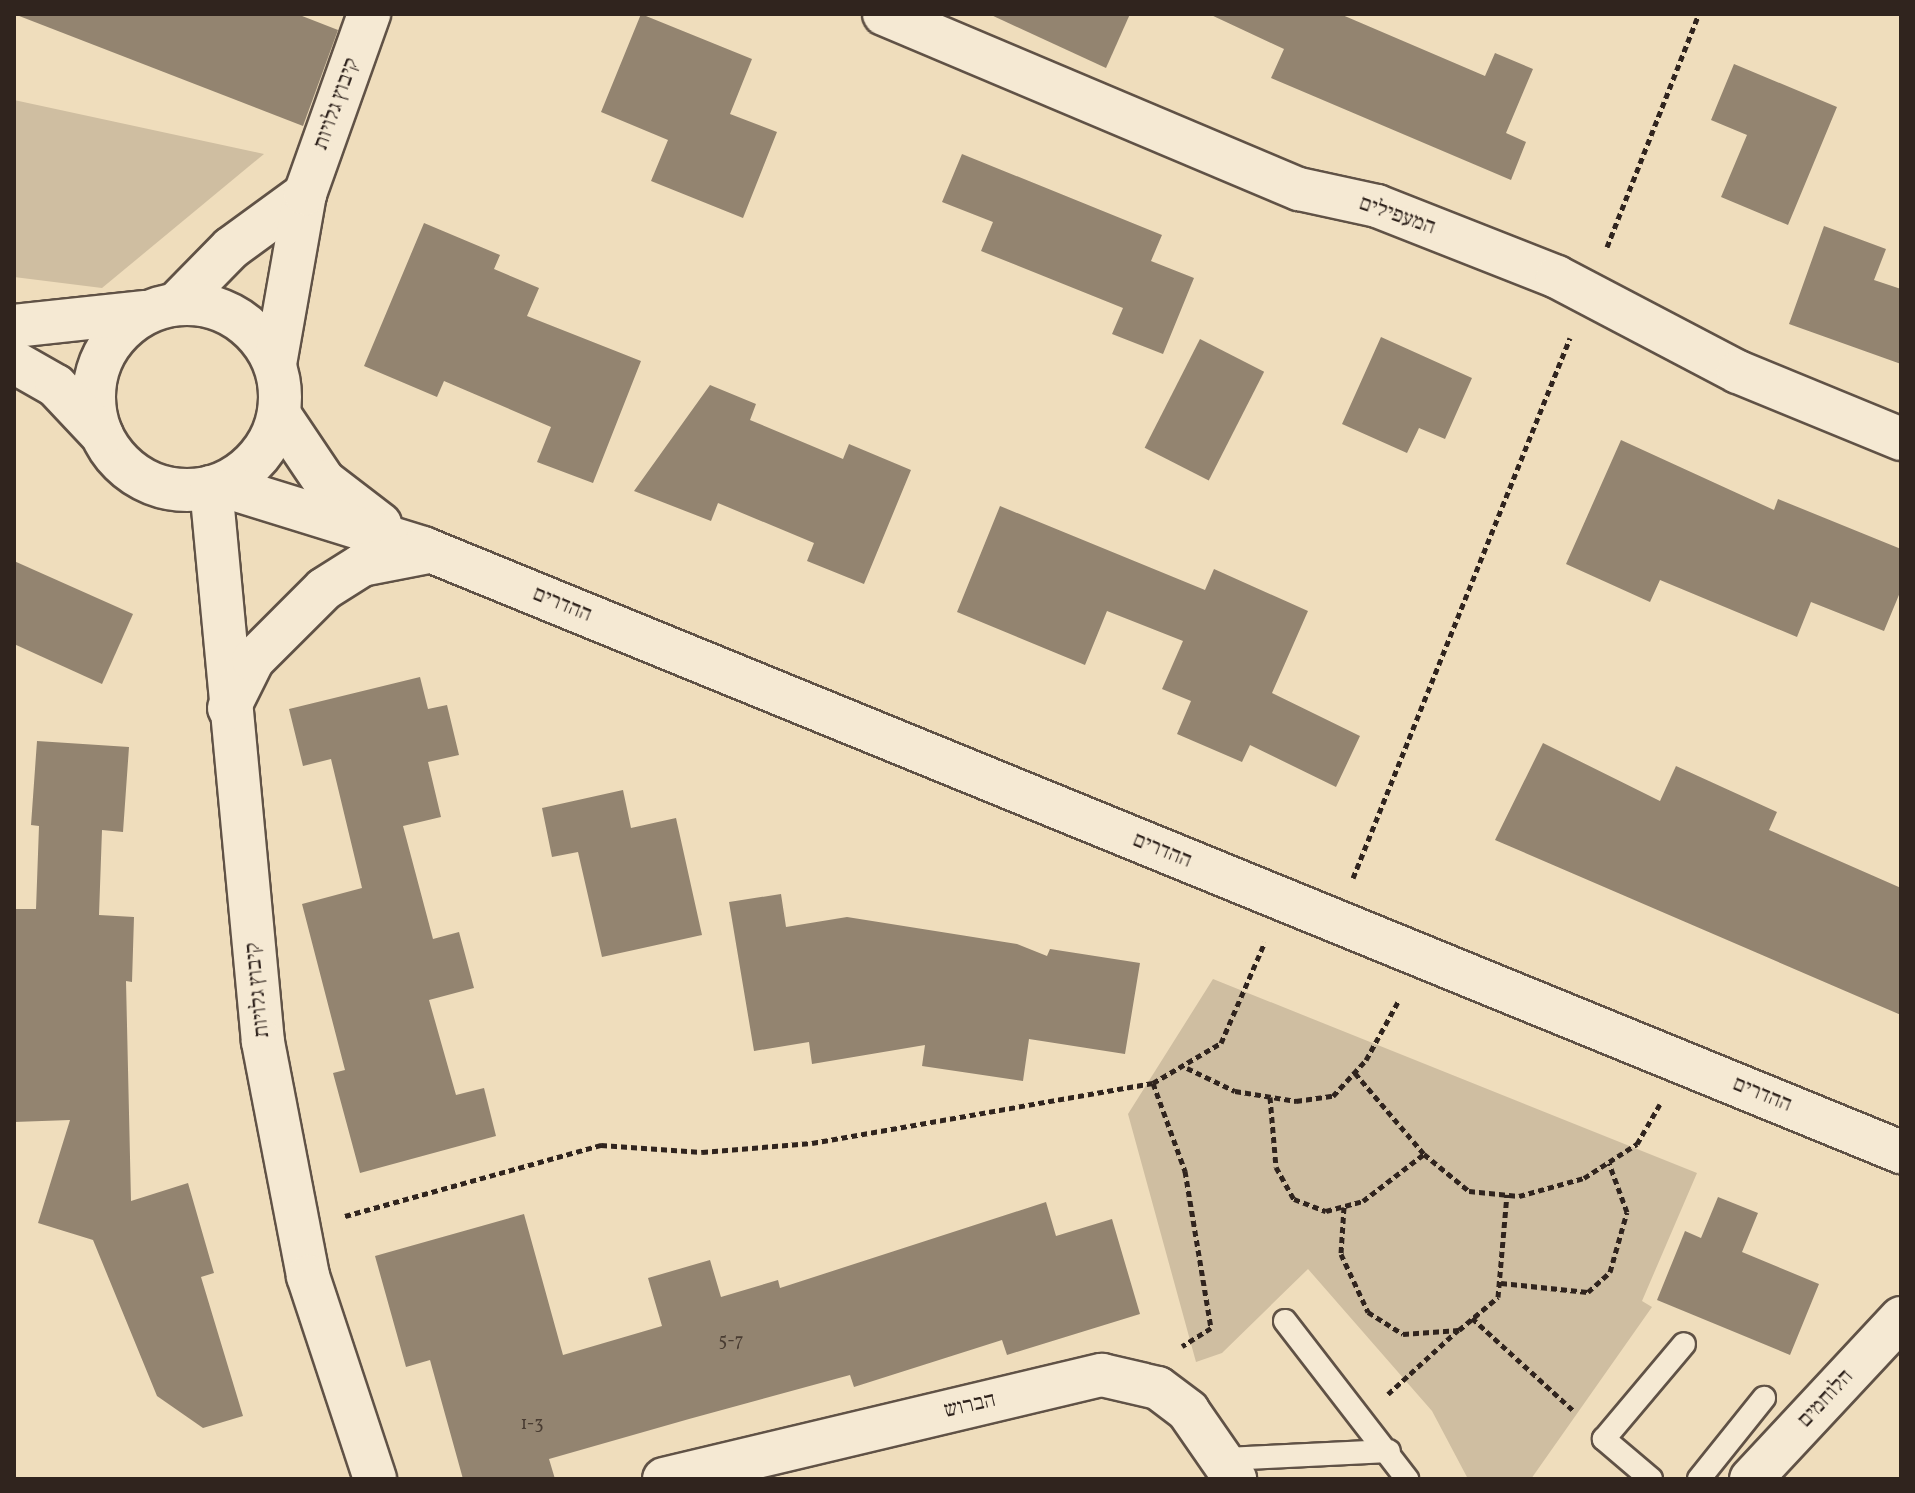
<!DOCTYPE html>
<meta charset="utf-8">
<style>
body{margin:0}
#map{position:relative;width:1915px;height:1493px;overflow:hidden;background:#efddbc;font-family:Vollkorn,"Frank Ruhl Libre",serif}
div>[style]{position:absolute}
.green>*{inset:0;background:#cfbea1}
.building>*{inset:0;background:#938470;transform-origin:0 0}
.path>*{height:5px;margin-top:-2.5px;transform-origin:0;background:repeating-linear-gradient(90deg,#30241e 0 6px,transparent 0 10px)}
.roads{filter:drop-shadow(2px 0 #605246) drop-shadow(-2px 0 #605246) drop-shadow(0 2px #605246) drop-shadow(0 -2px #605246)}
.service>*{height:22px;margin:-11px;padding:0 11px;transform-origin:11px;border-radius:11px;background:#f5e9d3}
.minor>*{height:42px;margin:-21px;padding:0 21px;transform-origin:21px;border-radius:21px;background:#f5e9d3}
.minor>.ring{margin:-21px;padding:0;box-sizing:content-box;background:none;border:42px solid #f5e9d3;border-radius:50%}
span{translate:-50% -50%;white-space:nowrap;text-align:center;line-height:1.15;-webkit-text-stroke:6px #f5e9d3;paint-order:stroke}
.number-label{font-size:18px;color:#493c32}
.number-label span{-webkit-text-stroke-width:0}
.street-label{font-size:22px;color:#30241e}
.frame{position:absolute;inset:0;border:16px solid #30241e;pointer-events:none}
</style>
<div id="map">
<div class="green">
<div style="clip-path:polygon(14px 100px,264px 154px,102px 288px,14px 277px)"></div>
<div style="clip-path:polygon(1213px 979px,1697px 1173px,1642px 1301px,1652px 1307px,1531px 1479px,1468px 1479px,1432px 1411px,1308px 1269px,1222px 1353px,1196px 1362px,1128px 1114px)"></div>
</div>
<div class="building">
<div style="clip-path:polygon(14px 14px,297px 14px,338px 30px,303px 126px)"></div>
<div style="clip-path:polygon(641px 14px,752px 59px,730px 114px,777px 132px,743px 218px,651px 181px,668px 140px,601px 112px)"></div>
<div style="clip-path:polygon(989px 14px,1130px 14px,1106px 68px)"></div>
<div style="clip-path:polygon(1209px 14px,1340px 14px,1485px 76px,1495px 53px,1533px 69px,1506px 133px,1526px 142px,1511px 180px,1271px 78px,1284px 49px)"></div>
<div style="clip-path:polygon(1734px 64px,1837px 107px,1788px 225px,1721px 197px,1747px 135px,1711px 120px)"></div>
<div style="clip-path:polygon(962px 154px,1162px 235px,1151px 261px,1194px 278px,1163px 354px,1112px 334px,1123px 308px,981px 251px,993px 222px,942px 202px)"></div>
<div style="clip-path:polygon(424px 223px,500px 255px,494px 269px,539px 288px,527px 316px,641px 361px,593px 483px,537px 462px,551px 427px,444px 381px,437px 397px,364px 366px)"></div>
<div style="clip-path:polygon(1824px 226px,1886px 249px,1874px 280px,1901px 289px,1901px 364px,1789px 324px)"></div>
<div style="clip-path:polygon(1381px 337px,1472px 378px,1445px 439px,1419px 428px,1407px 453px,1342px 424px)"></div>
<div style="left:1200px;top:339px;width:72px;height:122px;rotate:27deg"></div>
<div style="clip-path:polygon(710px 385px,756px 404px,750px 420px,843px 459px,849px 444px,911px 470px,864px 584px,807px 561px,814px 543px,718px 503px,711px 521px,634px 491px)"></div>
<div style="clip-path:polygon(1621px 440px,1774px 510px,1778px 499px,1901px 549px,1901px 590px,1884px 631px,1811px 602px,1797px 637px,1660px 580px,1650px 602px,1566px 564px)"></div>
<div style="clip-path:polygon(1000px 506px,1205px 590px,1214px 569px,1308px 611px,1272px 693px,1360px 736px,1336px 787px,1250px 745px,1242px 762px,1177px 734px,1191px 701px,1162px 689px,1183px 641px,1107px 611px,1085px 665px,957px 612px)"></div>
<div style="clip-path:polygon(14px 561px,133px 614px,102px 684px,14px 644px)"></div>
<div style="clip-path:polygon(420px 677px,428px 709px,447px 705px,459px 755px,428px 762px,441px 817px,403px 826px,433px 939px,459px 932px,474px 988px,429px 1000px,456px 1095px,484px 1088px,496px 1136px,360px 1173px,333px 1073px,345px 1070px,302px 904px,362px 888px,331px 759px,303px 766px,289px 709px)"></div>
<div style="clip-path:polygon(37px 741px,129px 747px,123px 832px,102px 830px,99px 915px,134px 917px,132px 982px,126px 981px,131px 1201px,188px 1183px,214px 1273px,201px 1277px,243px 1416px,203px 1428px,157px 1396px,93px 1240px,38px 1223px,70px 1120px,14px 1122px,14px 909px,36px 909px,39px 826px,31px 825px)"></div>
<div style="clip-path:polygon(1543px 743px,1660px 801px,1676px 766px,1777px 812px,1769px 830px,1901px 888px,1901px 1015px,1495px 840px)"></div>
<div style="clip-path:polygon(623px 790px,631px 828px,676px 818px,702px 935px,602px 957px,578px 852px,552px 857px,542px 808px)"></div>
<div style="clip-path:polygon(781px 894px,786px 927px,847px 917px,1017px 944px,1047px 956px,1050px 949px,1140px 963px,1125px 1054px,1029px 1039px,1023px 1081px,922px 1066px,925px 1045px,812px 1064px,809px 1042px,754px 1051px,729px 902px)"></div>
<div style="clip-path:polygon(1718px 1197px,1758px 1213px,1742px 1252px,1819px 1284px,1790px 1355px,1657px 1300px,1685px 1231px,1701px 1238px)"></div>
<div style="clip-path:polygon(1046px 1202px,1056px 1236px,1112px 1219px,1140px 1314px,1007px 1355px,1002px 1340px,854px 1387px,850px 1375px,689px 1419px,549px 1459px,555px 1479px,463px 1479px,430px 1360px,406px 1367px,375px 1256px,524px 1214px,563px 1355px,662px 1326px,648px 1278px,710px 1260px,721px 1297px,778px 1280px,780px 1288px)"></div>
</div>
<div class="path">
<div style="left:1607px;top:247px;width:251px;rotate:-68.5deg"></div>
<div style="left:1353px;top:878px;width:582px;rotate:-68.11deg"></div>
<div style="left:1187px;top:1068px;width:53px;rotate:25.6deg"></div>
<div style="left:1235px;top:1091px;width:62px;rotate:9.3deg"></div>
<div style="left:1296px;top:1101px;width:37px;rotate:-8deg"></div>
<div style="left:1333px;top:1096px;width:49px;rotate:-47.5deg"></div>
<div style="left:1366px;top:1060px;width:68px;rotate:-61.2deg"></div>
<div style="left:1355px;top:1073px;width:106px;rotate:49.6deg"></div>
<div style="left:1424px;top:1154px;width:58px;rotate:39.4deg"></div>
<div style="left:1469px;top:1191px;width:50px;rotate:5.7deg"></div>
<div style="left:1519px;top:1196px;width:67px;rotate:-15.5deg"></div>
<div style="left:1584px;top:1178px;width:63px;rotate:-32.7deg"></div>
<div style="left:1637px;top:1144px;width:46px;rotate:-60.1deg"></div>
<div style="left:1153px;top:1083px;width:94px;rotate:70deg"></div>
<div style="left:1185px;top:1171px;width:159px;rotate:80.6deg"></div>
<div style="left:1211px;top:1328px;width:34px;rotate:148deg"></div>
<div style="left:1270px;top:1097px;width:70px;rotate:85.1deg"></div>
<div style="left:1276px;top:1167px;width:37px;rotate:61deg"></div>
<div style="left:1294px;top:1199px;width:34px;rotate:21deg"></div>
<div style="left:1326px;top:1211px;width:38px;rotate:-15deg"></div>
<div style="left:1363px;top:1201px;width:77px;rotate:-37.6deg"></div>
<div style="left:1344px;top:1207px;width:47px;rotate:93.7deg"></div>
<div style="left:1341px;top:1254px;width:64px;rotate:65deg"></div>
<div style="left:1368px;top:1312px;width:41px;rotate:32.2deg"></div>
<div style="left:1403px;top:1334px;width:56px;rotate:-4.1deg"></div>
<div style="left:1459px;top:1330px;width:51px;rotate:-40.2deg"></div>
<div style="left:1498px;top:1297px;width:103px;rotate:-85deg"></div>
<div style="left:345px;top:1216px;width:266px;rotate:-15.5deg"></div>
<div style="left:601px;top:1145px;width:101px;rotate:4deg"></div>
<div style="left:702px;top:1152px;width:110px;rotate:-4.7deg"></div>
<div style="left:812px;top:1143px;width:346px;rotate:-10deg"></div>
<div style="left:1153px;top:1083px;width:79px;rotate:-30.5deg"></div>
<div style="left:1221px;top:1043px;width:110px;rotate:-66.5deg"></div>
<div style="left:1501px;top:1283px;width:87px;rotate:5.9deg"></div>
<div style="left:1588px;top:1292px;width:30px;rotate:-42deg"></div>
<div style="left:1610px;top:1272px;width:62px;rotate:-74.2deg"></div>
<div style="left:1627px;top:1212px;width:52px;rotate:-110.2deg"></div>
<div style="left:1472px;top:1318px;width:139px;rotate:42.4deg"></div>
<div style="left:1388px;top:1394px;width:95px;rotate:-42.4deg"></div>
</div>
<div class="roads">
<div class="service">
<div style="left:1285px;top:1321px;width:200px;rotate:52.3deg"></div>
<div style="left:1226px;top:1459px;width:163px;rotate:-2.8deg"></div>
<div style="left:1651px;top:1479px;width:62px;rotate:-139.6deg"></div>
<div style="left:1604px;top:1439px;width:124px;rotate:-49.9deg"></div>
<div style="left:1699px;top:1479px;width:104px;rotate:-51.3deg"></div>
</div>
<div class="minor">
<div style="left:884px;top:14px;width:450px;rotate:22.9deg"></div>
<div style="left:1299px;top:189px;width:80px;rotate:12.3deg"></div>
<div style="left:1377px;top:206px;width:193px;rotate:21.5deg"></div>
<div style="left:1557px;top:277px;width:204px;rotate:27.7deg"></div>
<div style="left:1738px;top:372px;width:176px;rotate:22.3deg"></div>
<div style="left:177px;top:303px;width:77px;rotate:-45.5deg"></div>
<div style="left:231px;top:248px;width:92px;rotate:-36.1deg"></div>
<div class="ring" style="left:94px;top:304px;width:144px;height:144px"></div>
<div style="left:14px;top:326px;width:132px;rotate:-6.1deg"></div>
<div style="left:14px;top:362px;width:48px;rotate:29.7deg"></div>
<div style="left:56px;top:386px;width:67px;rotate:46.8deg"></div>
<div style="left:275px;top:364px;width:173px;rotate:-80deg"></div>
<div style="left:305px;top:194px;width:191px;rotate:-70.4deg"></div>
<div style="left:279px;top:414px;width:81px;rotate:56.1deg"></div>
<div style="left:324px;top:481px;width:71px;rotate:37.5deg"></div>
<div style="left:220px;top:485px;width:213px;rotate:17.2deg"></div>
<div style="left:423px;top:548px;width:1597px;rotate:22.23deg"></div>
<div style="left:211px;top:487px;width:557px;rotate:84.65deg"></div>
<div style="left:263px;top:1042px;width:238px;rotate:79.1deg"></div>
<div style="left:308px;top:1276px;width:214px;rotate:71.7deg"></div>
<div style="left:229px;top:708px;width:54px;rotate:-63.4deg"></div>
<div style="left:253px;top:660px;width:100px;rotate:-45deg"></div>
<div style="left:324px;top:589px;width:45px;rotate:-32.3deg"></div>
<div style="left:362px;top:565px;width:67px;rotate:-11.1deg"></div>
<div style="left:664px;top:1479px;width:450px;rotate:-13.4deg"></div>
<div style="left:1102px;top:1375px;width:57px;rotate:13.1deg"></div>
<div style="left:1158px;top:1388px;width:38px;rotate:37deg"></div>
<div style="left:1188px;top:1411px;width:83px;rotate:55.3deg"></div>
<div style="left:1751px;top:1479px;width:220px;rotate:-47deg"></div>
</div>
</div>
<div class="number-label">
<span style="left:731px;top:1342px">5-7</span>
<span style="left:532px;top:1425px">1-3</span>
</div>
<div class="street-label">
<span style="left:337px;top:104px;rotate:-70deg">קיבוץ גלויות</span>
<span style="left:1397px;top:216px;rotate:19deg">המעפילים</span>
<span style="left:562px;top:605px;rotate:22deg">ההדרים</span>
<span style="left:1162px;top:851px;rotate:22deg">ההדרים</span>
<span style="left:258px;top:990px;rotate:-96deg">קיבוץ גלויות</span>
<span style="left:1762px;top:1095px;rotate:22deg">ההדרים</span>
<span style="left:1826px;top:1399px;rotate:-47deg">הלוחמים</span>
<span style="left:970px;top:1406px;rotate:-13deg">הברוש</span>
</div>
<div class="frame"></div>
</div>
